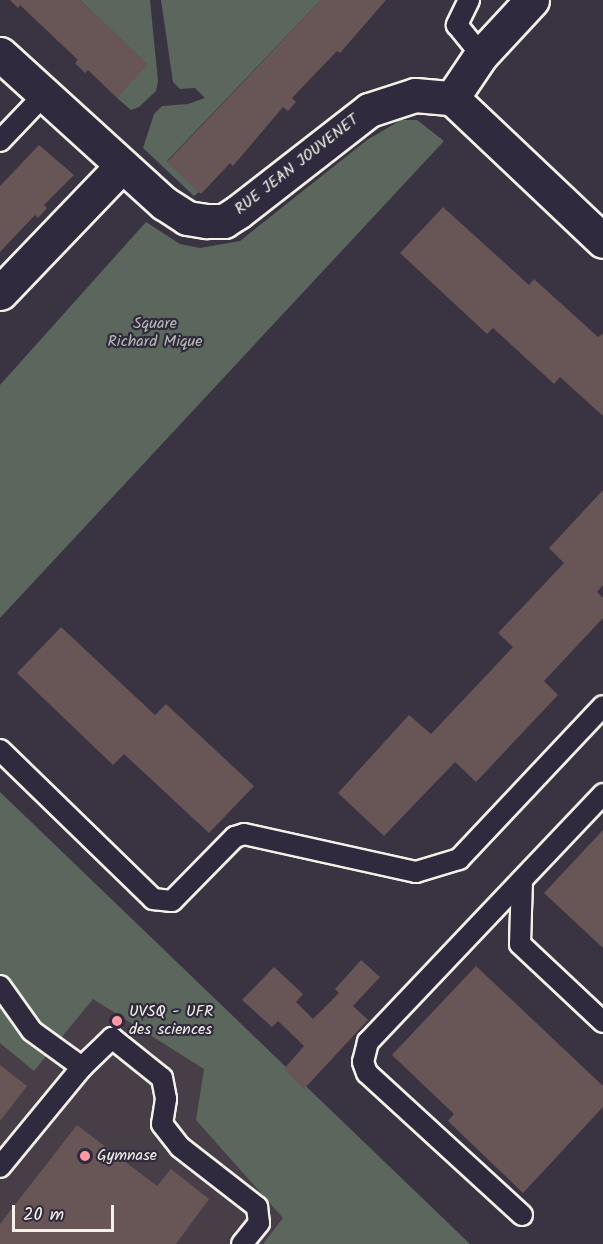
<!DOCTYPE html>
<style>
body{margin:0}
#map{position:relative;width:603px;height:1244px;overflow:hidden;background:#3a3342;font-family:Kalam,sans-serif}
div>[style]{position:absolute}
.built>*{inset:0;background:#483e48}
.green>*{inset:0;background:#5b675c}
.building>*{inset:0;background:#685656}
.roads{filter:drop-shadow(2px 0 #f4f1e8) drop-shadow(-2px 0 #f4f1e8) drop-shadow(0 2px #f4f1e8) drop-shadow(0 -2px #f4f1e8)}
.lane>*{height:20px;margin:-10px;padding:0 10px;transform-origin:10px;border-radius:10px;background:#2f2a3d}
.street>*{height:33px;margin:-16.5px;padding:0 16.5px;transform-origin:16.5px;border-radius:16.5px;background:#2f2a3d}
.secondary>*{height:33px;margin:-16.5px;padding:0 16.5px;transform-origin:16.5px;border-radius:16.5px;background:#2f2a3d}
.dots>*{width:16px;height:16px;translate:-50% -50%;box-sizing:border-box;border:3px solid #2f2a3d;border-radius:50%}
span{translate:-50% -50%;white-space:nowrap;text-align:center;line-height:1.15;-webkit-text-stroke:4.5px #2f2a3d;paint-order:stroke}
.street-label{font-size:16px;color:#f4f1e8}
.park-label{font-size:16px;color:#b7bab0}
.poi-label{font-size:16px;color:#f4f1e8}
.left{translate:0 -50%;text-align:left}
.scale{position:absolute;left:12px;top:1205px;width:102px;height:27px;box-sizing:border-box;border:3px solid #f4f1e8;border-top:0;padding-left:8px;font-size:18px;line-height:21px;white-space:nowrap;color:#f4f1e8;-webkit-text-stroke:4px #2f2a3d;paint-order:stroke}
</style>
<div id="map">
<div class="built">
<div style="clip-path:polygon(0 798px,469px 1244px,0 1244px)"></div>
</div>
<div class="green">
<div style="clip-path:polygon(80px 0,150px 0,158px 81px,156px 91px,139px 107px,131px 110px,117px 98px,147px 64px)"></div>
<div style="clip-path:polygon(161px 0,321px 0,167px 161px,199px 192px,194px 196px,143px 148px,154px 114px,162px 106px,188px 104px,205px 98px,195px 88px,180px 89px,173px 82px)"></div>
<div style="clip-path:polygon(401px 120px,417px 120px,444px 141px,0 618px,0 385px,146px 222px,180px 244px,200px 248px,240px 241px,367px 140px)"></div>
<div style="clip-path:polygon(0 792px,470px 1244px,263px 1244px,283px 1218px,196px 1120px,204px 1069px,93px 999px,34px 1071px,0 1043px)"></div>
</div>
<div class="building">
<div style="clip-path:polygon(10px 0,80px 0,148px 64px,117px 98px,88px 70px,85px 73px,75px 63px,78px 60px,20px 5px,18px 8px)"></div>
<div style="clip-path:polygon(321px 0,386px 0,340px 53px,337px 51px,292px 98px,296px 102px,288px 111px,283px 107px,233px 166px,230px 163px,201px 194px,167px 162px)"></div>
<div style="clip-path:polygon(39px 145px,74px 175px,44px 205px,47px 208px,38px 218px,35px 215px,0 252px,0 186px)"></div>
<div style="clip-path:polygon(443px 207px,529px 285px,534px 279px,598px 337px,603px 334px,603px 416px,560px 377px,554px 384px,493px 328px,487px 334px,400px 253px)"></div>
<div style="clip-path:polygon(603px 490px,603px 585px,597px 592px,603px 598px,603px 618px,544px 681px,558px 695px,476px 782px,455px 762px,384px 836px,338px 793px,409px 715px,431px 734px,513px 647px,498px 633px,564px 563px,549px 548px)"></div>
<div style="clip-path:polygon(61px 627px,155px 715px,166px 704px,254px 786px,209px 833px,124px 754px,113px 765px,17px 673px)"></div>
<div style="clip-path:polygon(603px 830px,603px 948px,544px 893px)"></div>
<div style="clip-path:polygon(361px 960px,380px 977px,353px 1006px,368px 1020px,304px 1089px,284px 1069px,304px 1046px,278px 1021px,272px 1027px,242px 1000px,274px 967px,303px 994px,296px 1002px,313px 1019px,339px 993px,335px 989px)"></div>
<div style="clip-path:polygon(476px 966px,603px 1086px,603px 1107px,523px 1193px,448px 1121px,454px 1114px,392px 1055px)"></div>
<div style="clip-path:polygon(0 1065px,27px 1086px,0 1121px)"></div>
<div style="clip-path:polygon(77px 1125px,157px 1186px,171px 1169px,209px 1199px,176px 1244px,0 1244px,0 1224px)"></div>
</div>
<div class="roads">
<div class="lane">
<div style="left:469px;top:0;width:28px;rotate:116deg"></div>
<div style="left:457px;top:25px;width:38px;rotate:51deg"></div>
<div style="left:0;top:141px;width:62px;rotate:-46.3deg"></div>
<div style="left:0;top:750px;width:214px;rotate:44.2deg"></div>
<div style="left:153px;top:899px;width:19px;rotate:6deg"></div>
<div style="left:172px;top:901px;width:90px;rotate:-45.5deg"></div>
<div style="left:235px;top:837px;width:9px;rotate:-18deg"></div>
<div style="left:244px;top:834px;width:176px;rotate:12.5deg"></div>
<div style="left:416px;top:872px;width:45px;rotate:-16.8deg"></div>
<div style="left:459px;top:859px;width:210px;rotate:-46.7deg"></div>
<div style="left:522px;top:880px;width:64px;rotate:91.8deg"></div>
<div style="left:520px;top:944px;width:114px;rotate:43.2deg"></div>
<div style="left:0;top:986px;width:55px;rotate:54.6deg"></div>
<div style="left:32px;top:1031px;width:62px;rotate:35.8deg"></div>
<div style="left:82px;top:1067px;width:129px;rotate:129.4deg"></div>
<div style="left:82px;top:1067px;width:42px;rotate:-44deg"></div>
<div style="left:112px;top:1038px;width:64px;rotate:38.7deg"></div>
<div style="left:162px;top:1078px;width:21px;rotate:79deg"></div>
<div style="left:166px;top:1099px;width:25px;rotate:99deg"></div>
<div style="left:162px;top:1124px;width:29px;rotate:52deg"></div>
<div style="left:180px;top:1147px;width:98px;rotate:37.9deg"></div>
<div style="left:257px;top:1207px;width:16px;rotate:83deg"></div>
<div style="left:259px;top:1223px;width:27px;rotate:129deg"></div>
<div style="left:522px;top:1215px;width:210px;rotate:-137.5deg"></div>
<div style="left:367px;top:1073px;width:12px;rotate:-110deg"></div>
<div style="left:363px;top:1062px;width:21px;rotate:-76deg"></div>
<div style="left:368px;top:1042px;width:342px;rotate:-46.5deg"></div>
</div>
<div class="street">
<div style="left:0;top:54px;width:222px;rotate:42.3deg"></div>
<div style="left:164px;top:203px;width:27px;rotate:33deg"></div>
<div style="left:187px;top:218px;width:20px;rotate:9deg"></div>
<div style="left:207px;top:221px;width:17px"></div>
<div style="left:224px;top:221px;width:17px;rotate:-33deg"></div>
<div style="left:238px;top:212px;width:166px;rotate:-37.9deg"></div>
<div style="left:369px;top:110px;width:48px;rotate:-18.1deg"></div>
<div style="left:415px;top:95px;width:37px;rotate:5deg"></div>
<div style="left:0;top:293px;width:175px;rotate:-46.2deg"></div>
</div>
<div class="secondary">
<div style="left:532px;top:0;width:75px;rotate:132.8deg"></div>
<div style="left:481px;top:55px;width:52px;rotate:124deg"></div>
<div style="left:452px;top:98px;width:208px;rotate:43.4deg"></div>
</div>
</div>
<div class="dots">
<div style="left:117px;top:1021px;background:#ff9aa2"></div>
<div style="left:85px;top:1156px;background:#ff9aa2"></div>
</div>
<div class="street-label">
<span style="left:297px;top:165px;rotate:-38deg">RUE JEAN JOUVENET</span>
</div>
<div class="park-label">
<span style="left:155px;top:333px">Square<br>Richard Mique</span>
</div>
<div class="poi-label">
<span class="left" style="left:129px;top:1021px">UVSQ - UFR<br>des sciences</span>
<span class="left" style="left:97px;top:1156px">Gymnase</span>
</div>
<div class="scale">20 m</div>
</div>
